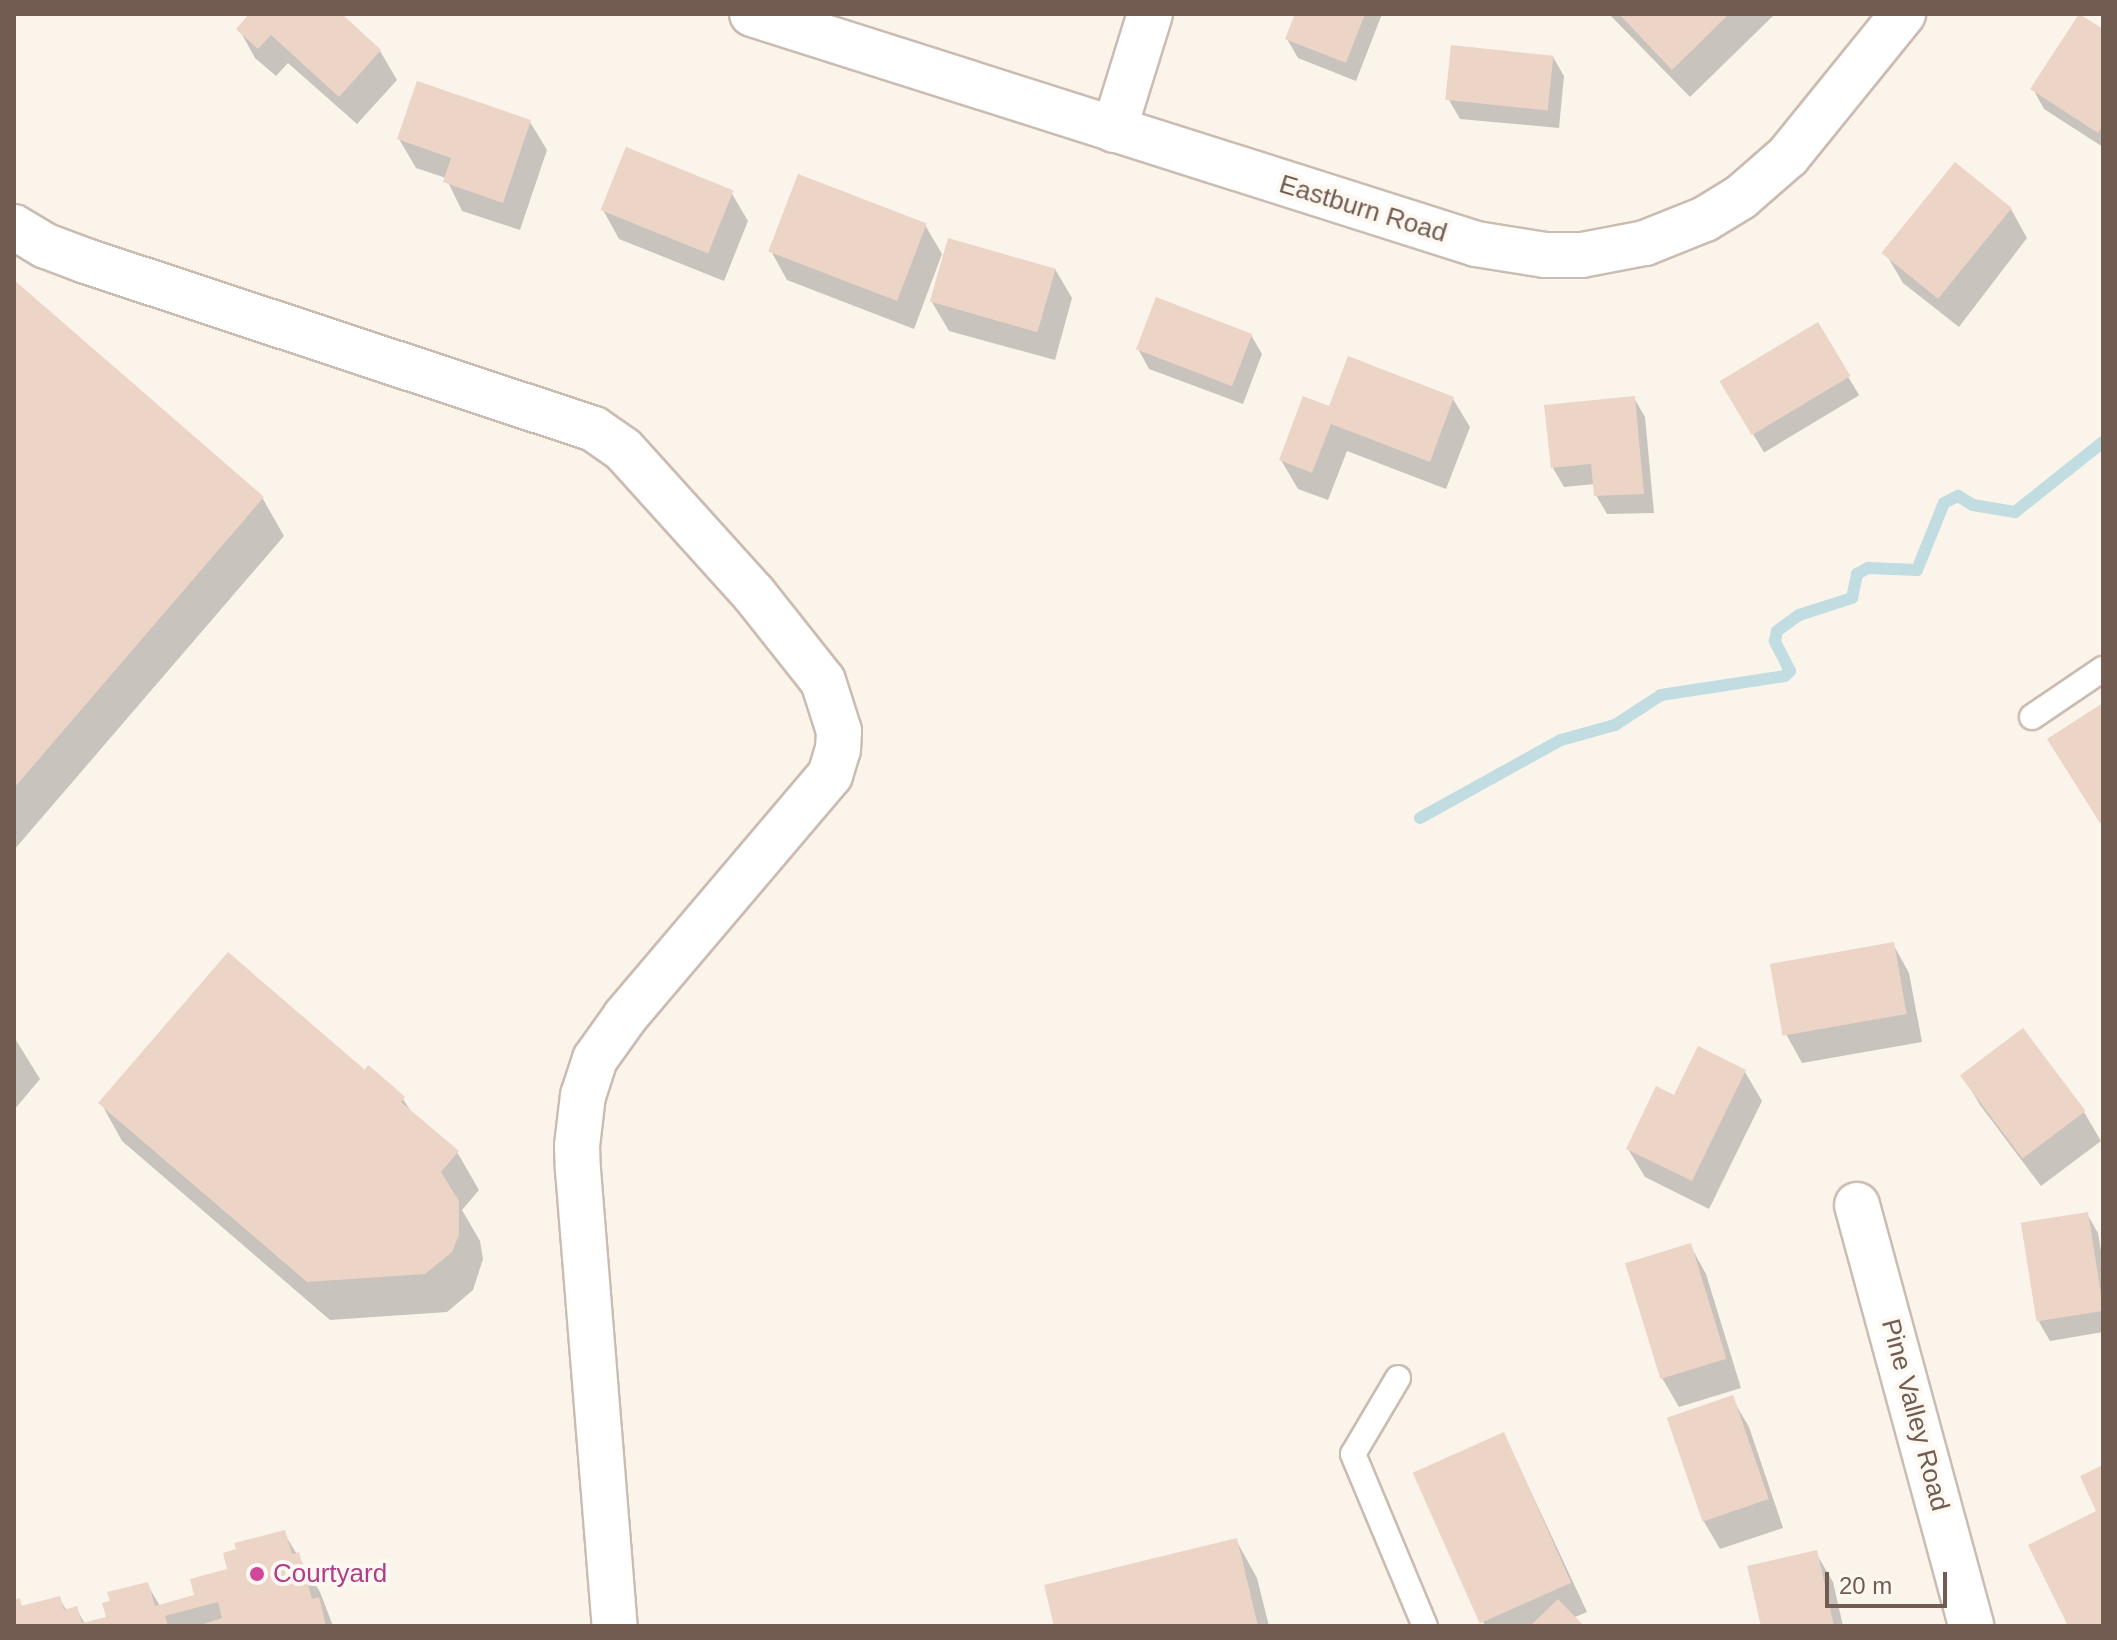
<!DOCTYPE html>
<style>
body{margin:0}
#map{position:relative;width:2117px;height:1640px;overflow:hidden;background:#faf4eb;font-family:Helvetica,sans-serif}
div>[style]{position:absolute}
.shadow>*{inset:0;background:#0003;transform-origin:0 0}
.stream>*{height:12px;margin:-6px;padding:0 6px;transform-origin:6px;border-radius:6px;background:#c1dde2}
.building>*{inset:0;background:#ecd4c6;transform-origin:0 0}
.roads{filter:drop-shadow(2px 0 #cbbcb2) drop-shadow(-2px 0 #cbbcb2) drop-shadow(0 2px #cbbcb2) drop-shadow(0 -2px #cbbcb2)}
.lane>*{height:24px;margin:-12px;padding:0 12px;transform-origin:12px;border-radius:12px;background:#fff}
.street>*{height:44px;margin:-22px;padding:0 22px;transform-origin:22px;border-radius:22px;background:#fff}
.dots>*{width:22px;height:22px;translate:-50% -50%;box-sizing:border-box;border:4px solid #fdf8f1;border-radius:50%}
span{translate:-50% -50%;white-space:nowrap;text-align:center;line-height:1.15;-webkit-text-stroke:8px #fdf8f1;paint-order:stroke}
.street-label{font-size:26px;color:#725c51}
.hotel-label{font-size:26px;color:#b23c85}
.left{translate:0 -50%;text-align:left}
.frame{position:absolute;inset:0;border:16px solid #725c51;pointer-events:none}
.scale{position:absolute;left:1825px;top:1572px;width:122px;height:36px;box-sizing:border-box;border:4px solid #725c51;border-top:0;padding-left:10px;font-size:24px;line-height:28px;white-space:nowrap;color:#725c51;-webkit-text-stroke:6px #fdf8f1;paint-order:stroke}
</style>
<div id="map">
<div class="shadow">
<div style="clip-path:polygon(252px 14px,339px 14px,380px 51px,397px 80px,357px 124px,288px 63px,276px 76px,255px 58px,239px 29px)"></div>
<div style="clip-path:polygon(1297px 14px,1382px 14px,1356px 81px,1298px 58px,1287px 39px)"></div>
<div style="clip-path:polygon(1609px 14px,1775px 14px,1690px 97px)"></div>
<div style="clip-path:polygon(2103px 31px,2103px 147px,2044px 109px,2033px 89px)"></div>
<div style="clip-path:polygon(1553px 57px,1564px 76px,1559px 128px,1460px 119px,1449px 100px)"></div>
<div style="clip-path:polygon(530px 122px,547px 150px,520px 230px,462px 211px,446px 178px,416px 168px,399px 139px)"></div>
<div style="clip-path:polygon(731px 192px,748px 221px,724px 281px,619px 239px,603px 210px)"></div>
<div style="clip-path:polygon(2011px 209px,2027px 238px,1959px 327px,1903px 283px,1886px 254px)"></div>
<div style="clip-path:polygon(925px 225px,942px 254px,914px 329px,787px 280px,771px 251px)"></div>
<div style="clip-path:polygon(1055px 269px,1072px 298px,1055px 360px,949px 331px,932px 302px)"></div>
<div style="clip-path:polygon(14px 283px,263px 499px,284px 536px,14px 850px)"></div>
<div style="left:1817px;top:325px;width:82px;height:111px;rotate:59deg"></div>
<div style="clip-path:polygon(1251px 335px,1262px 354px,1243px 404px,1149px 369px,1138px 349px)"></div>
<div style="clip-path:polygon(1634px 398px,1645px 417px,1654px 513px,1607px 514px,1596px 495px,1595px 484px,1564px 487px,1553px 468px)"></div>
<div style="clip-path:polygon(1453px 399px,1470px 427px,1446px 489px,1347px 451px,1328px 500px,1298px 489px,1281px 460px,1330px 409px)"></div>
<div style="clip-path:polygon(1893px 944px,1909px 973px,1922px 1042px,1802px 1063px,1786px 1034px)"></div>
<div style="clip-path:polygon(14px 1037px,40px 1079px,14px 1110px)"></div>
<div style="clip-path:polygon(1745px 1072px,1762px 1101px,1709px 1209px,1645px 1177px,1628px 1149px,1675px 1098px)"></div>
<div style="clip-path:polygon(365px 1073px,403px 1099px,412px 1113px,457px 1152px,479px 1190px,462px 1210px,480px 1241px,483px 1259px,473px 1290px,447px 1312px,330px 1320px,122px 1141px,101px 1103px)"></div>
<div style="clip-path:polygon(1963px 1076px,2084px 1112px,2101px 1141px,2041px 1186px,1980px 1105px)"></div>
<div style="clip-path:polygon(2087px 1214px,2098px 1233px,2103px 1263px,2103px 1332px,2050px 1341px,2039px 1322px)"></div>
<div style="clip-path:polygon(1690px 1245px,1706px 1274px,1741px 1388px,1679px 1407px,1662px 1378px)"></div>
<div style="clip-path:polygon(1732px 1398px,1749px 1427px,1783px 1528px,1720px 1549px,1703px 1520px)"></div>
<div style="clip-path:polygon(1504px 1434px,1587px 1612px,1573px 1618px,1581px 1626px,1485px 1626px,1415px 1474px)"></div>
<div style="clip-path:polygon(284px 1533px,320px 1592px,333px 1626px,14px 1626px,14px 1602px,19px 1601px,23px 1608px,59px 1598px,67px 1611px,76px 1608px,85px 1624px,108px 1618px,147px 1584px,160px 1606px,197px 1597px)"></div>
<div style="clip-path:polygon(1236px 1540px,1257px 1578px,1269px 1626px,1057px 1626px)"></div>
<div style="clip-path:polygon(1816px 1553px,1833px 1582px,1843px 1626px,1763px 1626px)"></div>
</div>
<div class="stream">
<div style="left:1420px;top:818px;width:161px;rotate:-29deg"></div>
<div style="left:1561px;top:740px;width:56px;rotate:-15.5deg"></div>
<div style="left:1615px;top:725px;width:55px;rotate:-33.1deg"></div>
<div style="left:1661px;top:695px;width:125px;rotate:-8.7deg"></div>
<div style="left:1785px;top:676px;width:7px;rotate:-45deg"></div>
<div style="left:1790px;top:671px;width:34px;rotate:-117deg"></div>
<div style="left:1775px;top:641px;width:10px;rotate:-79deg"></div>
<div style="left:1777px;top:631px;width:27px;rotate:-36deg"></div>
<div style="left:1799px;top:615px;width:56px;rotate:-17.8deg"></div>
<div style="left:1852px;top:598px;width:25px;rotate:-78deg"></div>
<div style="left:1857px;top:574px;width:13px;rotate:-29deg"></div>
<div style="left:1868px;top:568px;width:49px;rotate:2.3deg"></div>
<div style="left:1917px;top:570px;width:72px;rotate:-68.1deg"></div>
<div style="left:1944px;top:503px;width:16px;rotate:-27deg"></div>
<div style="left:1958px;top:496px;width:17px;rotate:31deg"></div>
<div style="left:1973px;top:505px;width:43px;rotate:9.5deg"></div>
<div style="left:2015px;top:512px;width:112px;rotate:-38.5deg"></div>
</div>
<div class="building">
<div style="clip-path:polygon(249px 14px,342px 14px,381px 50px,339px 97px,271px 35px,258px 49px,236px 29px)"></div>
<div style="clip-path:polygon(1295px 14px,1365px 14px,1346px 63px,1285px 39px)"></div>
<div style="clip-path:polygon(1619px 14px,1729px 14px,1672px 70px)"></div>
<div style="clip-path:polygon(2079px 14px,2103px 29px,2103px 126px,2098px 133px,2030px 89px)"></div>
<div style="left:1451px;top:45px;width:103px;height:55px;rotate:6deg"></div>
<div style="clip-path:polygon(417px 81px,531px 120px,503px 203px,443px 182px,451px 158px,397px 139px)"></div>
<div style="left:626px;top:147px;width:116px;height:68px;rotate:22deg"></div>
<div style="left:1955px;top:162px;width:73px;height:117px;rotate:39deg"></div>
<div style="left:798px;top:174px;width:138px;height:83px;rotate:21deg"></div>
<div style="left:948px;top:238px;width:112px;height:66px;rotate:16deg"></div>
<div style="clip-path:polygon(14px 280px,264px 497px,14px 788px)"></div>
<div style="left:1156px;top:297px;width:103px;height:56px;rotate:21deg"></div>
<div style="left:1818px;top:322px;width:63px;height:115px;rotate:59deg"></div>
<div style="clip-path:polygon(1348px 356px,1454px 397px,1430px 462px,1331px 424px,1312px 473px,1279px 460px,1303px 396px,1329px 406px)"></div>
<div style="clip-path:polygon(1635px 396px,1644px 494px,1594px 496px,1591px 464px,1551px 468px,1544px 405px)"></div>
<div style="clip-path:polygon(2103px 703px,2103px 821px,2100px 823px,2047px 739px)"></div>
<div style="left:1894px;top:942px;width:73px;height:126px;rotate:80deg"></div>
<div style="clip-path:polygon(228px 952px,365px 1070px,368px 1065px,387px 1081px,405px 1097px,401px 1102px,459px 1151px,441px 1172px,459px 1201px,459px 1235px,452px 1252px,425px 1274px,307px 1282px,98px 1103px)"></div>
<div style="left:2023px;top:1028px;width:104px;height:79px;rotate:53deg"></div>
<div style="clip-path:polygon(1698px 1046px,1746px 1070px,1692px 1181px,1626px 1149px,1656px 1086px,1674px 1095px)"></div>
<div style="left:2088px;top:1212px;width:100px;height:68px;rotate:81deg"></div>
<div style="left:1691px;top:1243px;width:121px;height:69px;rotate:73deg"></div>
<div style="left:1733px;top:1395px;width:110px;height:70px;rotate:71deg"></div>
<div style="left:1504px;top:1432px;width:165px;height:100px;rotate:66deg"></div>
<div style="clip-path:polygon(2103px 1465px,2103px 1626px,2068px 1626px,2028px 1545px,2096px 1511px,2080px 1476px)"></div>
<div style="clip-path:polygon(285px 1530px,292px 1554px,299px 1552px,312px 1599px,319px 1597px,326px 1626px,197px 1626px,222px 1618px,218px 1602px,165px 1616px,168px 1626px,14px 1626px,14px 1600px,20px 1598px,21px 1606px,60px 1596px,64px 1610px,77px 1606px,82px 1623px,106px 1617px,102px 1603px,110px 1601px,107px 1592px,148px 1582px,155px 1606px,194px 1595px,190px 1579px,227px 1569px,223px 1553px,236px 1549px,234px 1543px)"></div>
<div style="clip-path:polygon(1237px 1538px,1258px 1626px,1054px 1626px,1044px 1585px)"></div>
<div style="clip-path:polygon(1817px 1550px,1834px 1626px,1761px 1626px,1747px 1566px)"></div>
<div style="clip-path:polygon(1558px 1599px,1584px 1626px,1530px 1626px)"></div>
</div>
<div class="roads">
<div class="lane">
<div style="left:2032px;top:717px;width:86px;rotate:-34.1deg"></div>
<div style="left:1398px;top:1378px;width:88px;rotate:120.6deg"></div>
<div style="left:1353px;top:1454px;width:186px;rotate:67.3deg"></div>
</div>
<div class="street">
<div style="left:752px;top:14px;width:760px;rotate:17.62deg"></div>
<div style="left:1476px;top:244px;width:70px;rotate:9.1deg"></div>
<div style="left:1545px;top:255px;width:37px"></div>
<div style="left:1582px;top:255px;width:64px;rotate:-10.8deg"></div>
<div style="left:1645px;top:243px;width:65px;rotate:-21.8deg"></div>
<div style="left:1705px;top:219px;width:42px;rotate:-31.4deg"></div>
<div style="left:1741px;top:197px;width:62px;rotate:-41.1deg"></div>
<div style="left:1788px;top:156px;width:183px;rotate:-51deg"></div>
<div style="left:1114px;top:130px;width:121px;rotate:-72.8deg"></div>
<div style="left:14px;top:227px;width:37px;rotate:31deg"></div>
<div style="left:46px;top:246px;width:43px;rotate:20.6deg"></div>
<div style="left:86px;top:261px;width:535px;rotate:18.3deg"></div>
<div style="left:594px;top:429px;width:35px;rotate:35deg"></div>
<div style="left:623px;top:449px;width:195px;rotate:47.9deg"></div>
<div style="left:754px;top:594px;width:111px;rotate:51.6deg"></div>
<div style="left:823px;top:681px;width:52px;rotate:72.3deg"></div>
<div style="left:839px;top:731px;width:18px;rotate:93deg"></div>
<div style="left:838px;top:749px;width:27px;rotate:107deg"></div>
<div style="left:830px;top:775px;width:317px;rotate:130.3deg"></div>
<div style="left:625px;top:1017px;width:52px;rotate:125.5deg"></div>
<div style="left:595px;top:1059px;width:38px;rotate:108deg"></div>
<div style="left:583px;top:1095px;width:51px;rotate:96.7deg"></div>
<div style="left:577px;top:1146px;width:24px;rotate:88deg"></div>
<div style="left:578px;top:1170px;width:457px;rotate:85.4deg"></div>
<div style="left:1857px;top:1205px;width:436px;rotate:74.8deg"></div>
</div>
</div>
<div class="dots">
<div style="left:257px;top:1574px;background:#d1479c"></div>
</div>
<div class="street-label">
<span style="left:1363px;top:209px;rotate:17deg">Eastburn Road</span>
<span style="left:1915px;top:1415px;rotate:75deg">Pine Valley Road</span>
</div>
<div class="hotel-label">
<span class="left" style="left:273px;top:1574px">Courtyard</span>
</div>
<div class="frame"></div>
<div class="scale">20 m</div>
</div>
